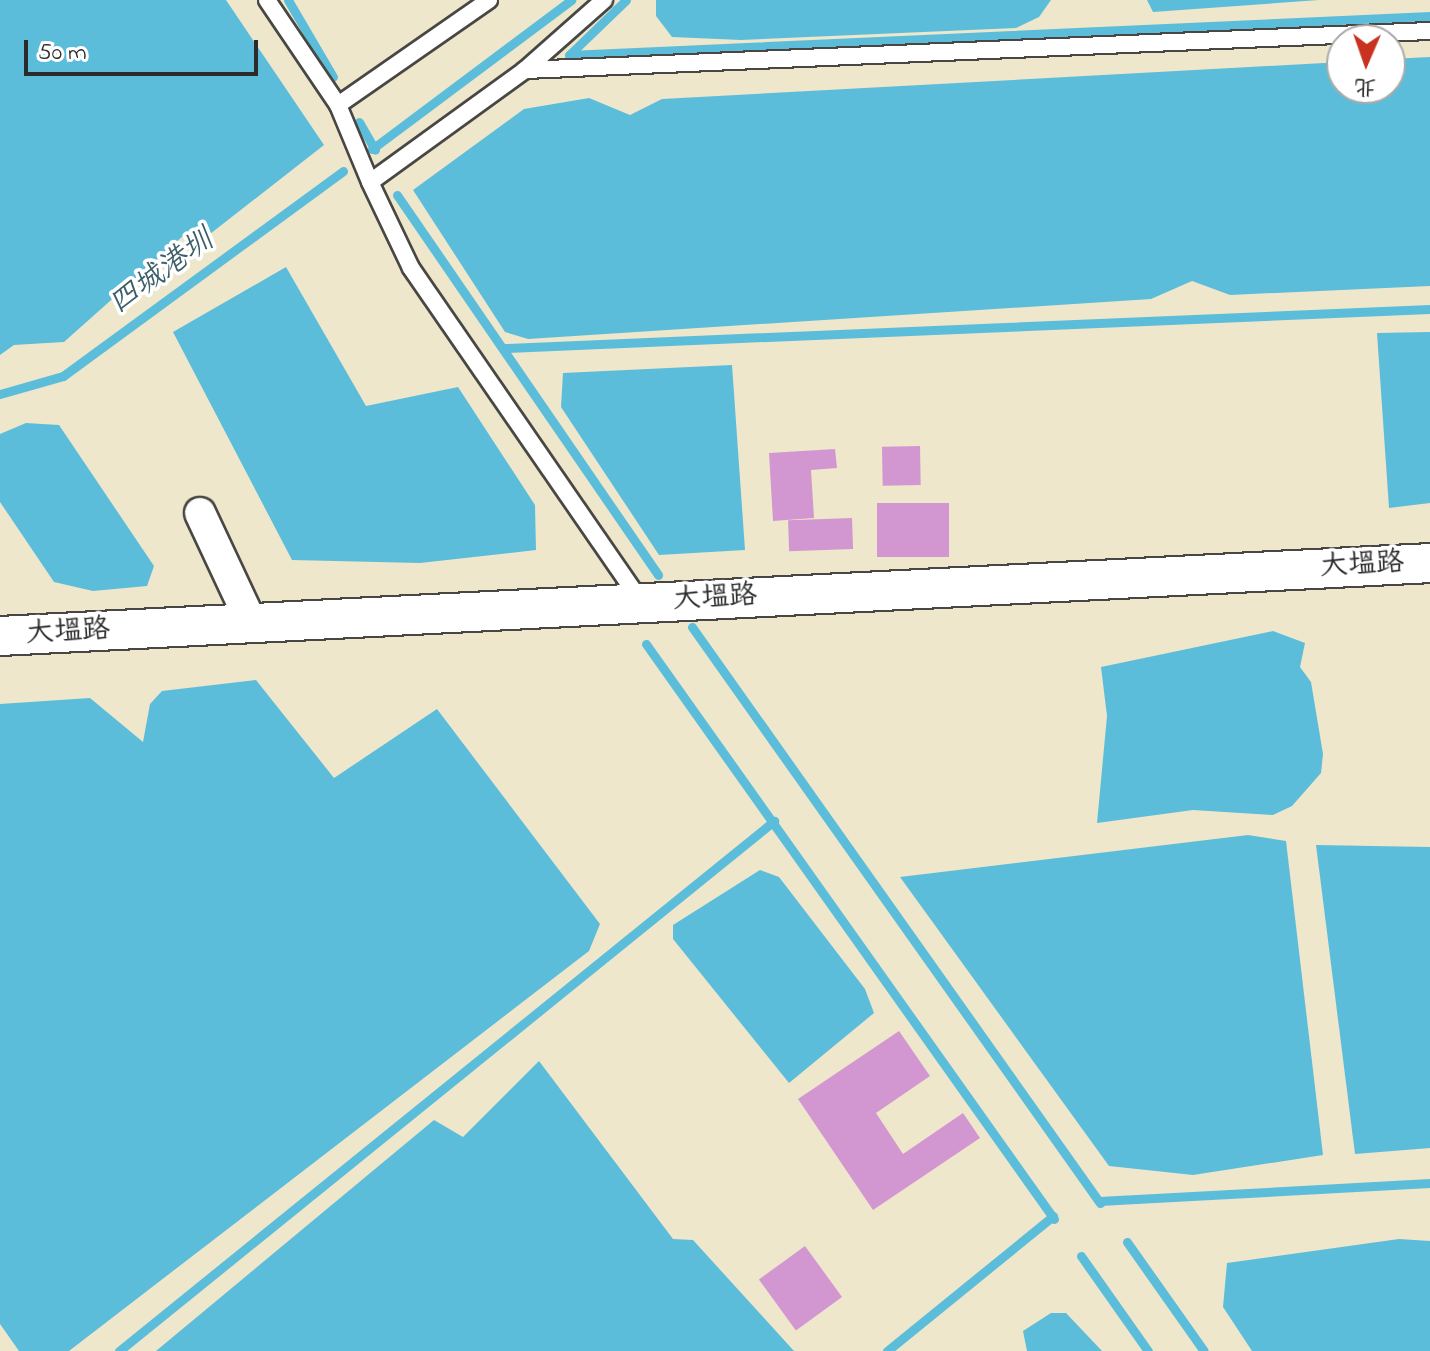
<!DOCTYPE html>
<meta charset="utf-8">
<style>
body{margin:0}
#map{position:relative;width:1430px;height:1351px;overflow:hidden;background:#eee7cc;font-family:"Indie Flower","LXGW WenKai TC",sans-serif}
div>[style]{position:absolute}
.water>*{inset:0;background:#5cbdda}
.stream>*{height:9px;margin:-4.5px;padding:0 4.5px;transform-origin:4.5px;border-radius:4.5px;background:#5cbdda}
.building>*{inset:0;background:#d297d1;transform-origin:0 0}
.roads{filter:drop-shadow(2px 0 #484743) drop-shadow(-2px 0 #484743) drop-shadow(0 2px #484743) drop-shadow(0 -2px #484743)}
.service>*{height:16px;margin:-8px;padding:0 8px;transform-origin:8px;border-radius:8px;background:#fff}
.minor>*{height:30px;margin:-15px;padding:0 15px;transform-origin:15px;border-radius:15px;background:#fff}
.tertiary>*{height:38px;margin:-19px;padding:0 19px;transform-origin:19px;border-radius:19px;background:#fff}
span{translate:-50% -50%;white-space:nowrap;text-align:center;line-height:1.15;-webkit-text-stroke:7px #fff;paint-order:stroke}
.street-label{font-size:28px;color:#2b2b2b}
.water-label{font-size:30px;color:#3c5e68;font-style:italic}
.north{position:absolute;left:1326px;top:24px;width:80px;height:80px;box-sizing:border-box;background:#fff;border:2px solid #aaa;border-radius:50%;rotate:182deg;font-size:22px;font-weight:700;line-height:32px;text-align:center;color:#2b2b2b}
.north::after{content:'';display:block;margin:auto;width:28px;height:36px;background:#c8321e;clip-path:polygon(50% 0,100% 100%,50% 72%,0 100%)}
.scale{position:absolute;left:24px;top:40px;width:234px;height:36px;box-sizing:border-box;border:4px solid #2b2b2b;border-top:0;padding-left:10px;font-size:24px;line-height:28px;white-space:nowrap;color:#2b2b2b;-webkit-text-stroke:6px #fff;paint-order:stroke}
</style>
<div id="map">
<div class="water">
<div style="clip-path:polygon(0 0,226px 0,324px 145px,210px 234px,183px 236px,64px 342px,14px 345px,0 355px)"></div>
<div style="clip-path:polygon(656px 0,1051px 0,1039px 17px,1016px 28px,741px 40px,672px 37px,656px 16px)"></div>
<div style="clip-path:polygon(1147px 0,1319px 0,1153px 12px)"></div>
<div style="clip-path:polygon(1430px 57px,1430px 286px,1230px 295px,1192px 281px,1151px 299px,528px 339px,505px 332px,413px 190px,524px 109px,589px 98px,630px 115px,662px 99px,1342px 62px,1342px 88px,1390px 88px,1390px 59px)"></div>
<div style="clip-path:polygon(286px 267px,366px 406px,458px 387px,535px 505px,536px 550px,420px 563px,292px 560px,173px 332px)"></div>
<div style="clip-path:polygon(1430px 332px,1430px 503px,1389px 508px,1377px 333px)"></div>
<div style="clip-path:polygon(732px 365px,745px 550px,659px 555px,561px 407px,563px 373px)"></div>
<div style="clip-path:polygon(26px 423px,59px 425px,154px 566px,147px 586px,93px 591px,54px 582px,0 502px,0 434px)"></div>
<div style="clip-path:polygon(1273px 631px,1305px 643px,1300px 667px,1311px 682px,1323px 754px,1321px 773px,1292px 806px,1273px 815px,1193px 810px,1097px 823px,1107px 716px,1101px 667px)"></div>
<div style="clip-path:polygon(256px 680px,334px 778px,437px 709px,600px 924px,589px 951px,69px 1351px,19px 1351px,0 1324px,0 704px,90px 698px,143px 742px,150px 704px,162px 691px)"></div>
<div style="clip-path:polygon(1248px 835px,1286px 841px,1323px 1155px,1193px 1175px,1109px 1166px,900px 877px)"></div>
<div style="clip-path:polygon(1316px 845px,1430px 847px,1430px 1148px,1355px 1154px)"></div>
<div style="clip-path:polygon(760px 870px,779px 877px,865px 989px,874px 1013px,789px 1083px,673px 939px,673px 925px)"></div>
<div style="clip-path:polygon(539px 1061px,673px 1239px,693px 1240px,794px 1351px,156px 1351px,434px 1120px,463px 1137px)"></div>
<div style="clip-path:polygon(1399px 1239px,1430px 1241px,1430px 1351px,1252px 1351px,1223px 1307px,1227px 1263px)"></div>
<div style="clip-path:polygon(1051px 1313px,1066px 1313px,1102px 1351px,1027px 1351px,1023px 1331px)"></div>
</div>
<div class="stream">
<div style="left:288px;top:0;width:89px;rotate:59.7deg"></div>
<div style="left:626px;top:0;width:79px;rotate:136deg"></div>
<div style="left:569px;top:55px;width:862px;rotate:-2.59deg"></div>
<div style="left:359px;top:122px;width:32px;rotate:60deg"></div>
<div style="left:372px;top:149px;width:249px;rotate:-36.8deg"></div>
<div style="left:397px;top:195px;width:461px;rotate:55.5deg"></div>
<div style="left:506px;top:348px;width:925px;rotate:-2.42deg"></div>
<div style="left:0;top:394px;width:66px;rotate:-15.9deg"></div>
<div style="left:63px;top:376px;width:347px;rotate:-36.2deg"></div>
<div style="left:692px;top:627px;width:706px;rotate:54.69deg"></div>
<div style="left:646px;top:644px;width:705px;rotate:54.64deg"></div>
<div style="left:1099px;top:1201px;width:331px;rotate:-3.1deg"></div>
<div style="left:1127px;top:1242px;width:133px;rotate:54.8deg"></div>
<div style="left:1081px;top:1256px;width:116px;rotate:54.8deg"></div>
<div style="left:119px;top:1351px;width:843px;rotate:-38.98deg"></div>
<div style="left:887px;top:1351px;width:214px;rotate:-39.1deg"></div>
</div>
<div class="building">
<div style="left:920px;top:446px;width:39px;height:38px;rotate:89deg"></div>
<div style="clip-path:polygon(835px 449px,837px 468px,811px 470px,814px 518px,773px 521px,769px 453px)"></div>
<div style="left:877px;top:503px;width:72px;height:54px"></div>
<div style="left:852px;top:518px;width:31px;height:64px;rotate:88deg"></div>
<div style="clip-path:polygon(899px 1031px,930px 1076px,876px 1113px,903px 1154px,963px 1113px,980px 1138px,873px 1210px,798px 1099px)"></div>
<div style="left:805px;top:1246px;width:63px;height:57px;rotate:54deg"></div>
</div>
<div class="roads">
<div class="service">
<div style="left:267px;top:0;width:127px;rotate:55.9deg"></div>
<div style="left:338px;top:105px;width:83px;rotate:67.4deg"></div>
<div style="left:604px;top:0;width:106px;rotate:138.5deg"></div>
<div style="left:525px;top:70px;width:191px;rotate:144.1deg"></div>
<div style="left:370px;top:182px;width:95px;rotate:64.5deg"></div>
<div style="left:411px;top:268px;width:406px;rotate:55.4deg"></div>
<div style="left:525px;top:70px;width:906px;rotate:-2.47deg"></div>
<div style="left:338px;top:105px;width:184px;rotate:-34.8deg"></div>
</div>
<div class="minor">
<div style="left:200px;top:513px;width:123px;rotate:64.9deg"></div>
</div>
<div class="tertiary">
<div style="left:0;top:636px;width:1432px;rotate:-2.92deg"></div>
</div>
</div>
<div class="street-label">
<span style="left:1362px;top:566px;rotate:-3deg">大塭路</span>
<span style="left:715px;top:599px;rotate:-3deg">大塭路</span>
<span style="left:68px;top:633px;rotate:-3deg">大塭路</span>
</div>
<div class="water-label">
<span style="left:162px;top:273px;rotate:-36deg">四城港圳</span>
</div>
<div class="north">北</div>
<div class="scale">50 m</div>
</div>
